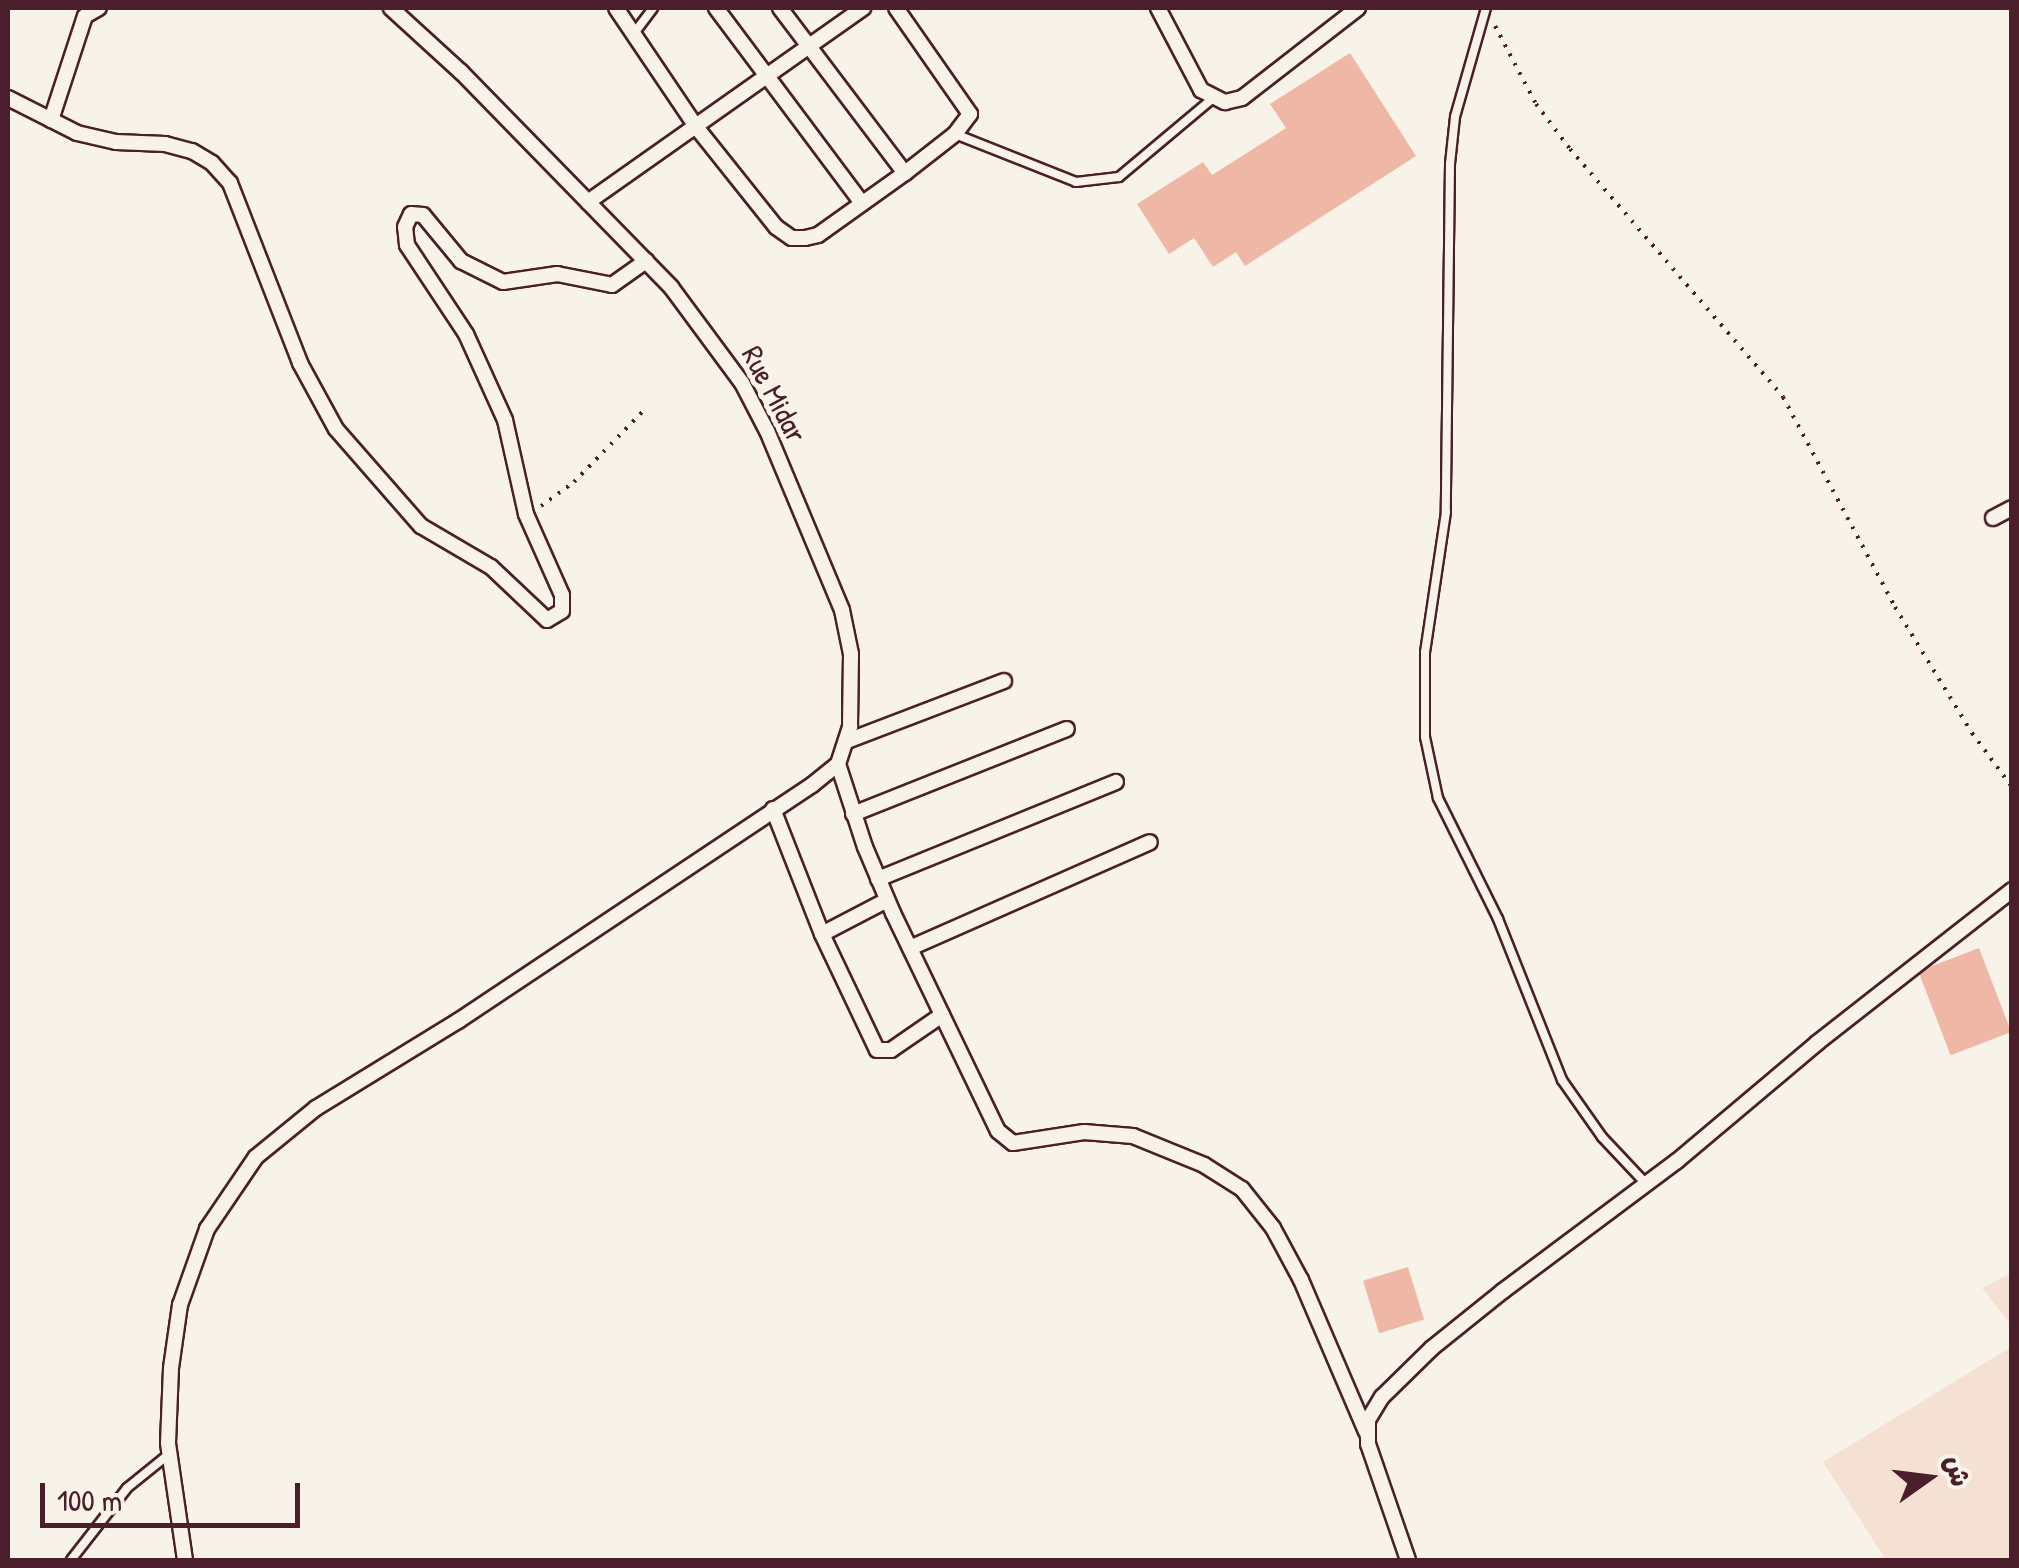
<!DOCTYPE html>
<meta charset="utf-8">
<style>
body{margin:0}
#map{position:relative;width:2019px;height:1568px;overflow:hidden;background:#f7f3e8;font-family:"Patrick Hand","Playpen Sans Arabic",sans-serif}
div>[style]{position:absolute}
.built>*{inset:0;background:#f5e1d4}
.building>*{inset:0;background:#efb7a6;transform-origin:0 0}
.path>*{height:4px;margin-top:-2px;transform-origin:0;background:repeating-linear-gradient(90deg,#4a1f2b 0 2.5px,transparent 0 10.5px)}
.roads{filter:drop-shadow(2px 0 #4a1f2b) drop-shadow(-2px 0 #4a1f2b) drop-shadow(0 2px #4a1f2b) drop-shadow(0 -2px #4a1f2b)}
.service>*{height:8px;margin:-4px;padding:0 4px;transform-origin:4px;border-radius:4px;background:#f7f3e8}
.minor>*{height:14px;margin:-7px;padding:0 7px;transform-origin:7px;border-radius:7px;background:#f7f3e8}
span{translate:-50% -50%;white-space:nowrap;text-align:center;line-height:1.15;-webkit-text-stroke:10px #f7f3e8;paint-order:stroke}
.street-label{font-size:30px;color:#4a1f2b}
.frame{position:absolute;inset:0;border:10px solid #4a1f2b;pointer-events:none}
.north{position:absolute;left:1879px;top:1428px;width:100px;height:100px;-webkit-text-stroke:8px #f7f3e8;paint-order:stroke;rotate:76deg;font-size:28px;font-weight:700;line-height:40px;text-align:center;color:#4a1f2b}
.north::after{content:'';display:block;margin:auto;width:35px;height:45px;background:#4a1f2b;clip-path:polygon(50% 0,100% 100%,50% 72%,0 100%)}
.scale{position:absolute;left:40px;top:1483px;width:260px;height:45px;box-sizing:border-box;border:5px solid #4a1f2b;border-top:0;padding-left:12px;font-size:30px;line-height:35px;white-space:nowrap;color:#4a1f2b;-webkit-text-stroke:8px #f7f3e8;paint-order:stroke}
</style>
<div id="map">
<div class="built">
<div style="clip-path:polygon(2011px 1273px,2011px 1325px,1982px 1288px)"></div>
<div style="clip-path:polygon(2011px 1347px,2011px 1560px,1886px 1560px,1823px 1462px)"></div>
</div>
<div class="building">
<div style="clip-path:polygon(1350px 53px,1416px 156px,1245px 266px,1236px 252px,1213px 267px,1194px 238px,1169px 254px,1137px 204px,1203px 162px,1212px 175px,1286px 128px,1270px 104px)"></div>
<div style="left:1979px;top:948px;width:90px;height:65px;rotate:69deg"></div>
<div style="left:1408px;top:1267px;width:55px;height:47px;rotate:73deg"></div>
</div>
<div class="path">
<div style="left:1495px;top:26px;width:88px;rotate:62.3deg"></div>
<div style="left:1536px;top:104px;width:56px;rotate:52.9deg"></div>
<div style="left:1570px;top:149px;width:327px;rotate:49.3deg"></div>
<div style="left:1783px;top:397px;width:238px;rotate:61.9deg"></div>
<div style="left:1895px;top:607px;width:148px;rotate:58.6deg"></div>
<div style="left:1972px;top:733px;width:67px;rotate:53.5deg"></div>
<div style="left:541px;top:506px;width:41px;rotate:-36deg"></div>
<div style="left:574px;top:482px;width:99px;rotate:-45.8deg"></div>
</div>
<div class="roads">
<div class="service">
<div style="left:1486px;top:8px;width:113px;rotate:105.9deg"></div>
<div style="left:1455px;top:117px;width:47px;rotate:96.1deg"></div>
<div style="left:1450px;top:164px;width:348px;rotate:90.7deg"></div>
<div style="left:1446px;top:512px;width:142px;rotate:98.5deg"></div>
<div style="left:1425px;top:652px;width:85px;rotate:90deg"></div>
<div style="left:1425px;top:737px;width:62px;rotate:78deg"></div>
<div style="left:1438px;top:798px;width:135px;rotate:63.6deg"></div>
<div style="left:1498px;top:919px;width:173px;rotate:68.3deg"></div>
<div style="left:1562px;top:1080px;width:70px;rotate:54.9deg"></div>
<div style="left:1602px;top:1137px;width:66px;rotate:46.8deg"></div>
<div style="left:635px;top:32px;width:30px;rotate:-53deg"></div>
<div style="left:955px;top:134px;width:130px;rotate:21.6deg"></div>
<div style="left:1076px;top:182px;width:43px;rotate:-6.6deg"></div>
<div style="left:1119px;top:177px;width:121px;rotate:-40deg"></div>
<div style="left:71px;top:1560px;width:91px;rotate:-52.1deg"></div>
<div style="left:127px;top:1488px;width:54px;rotate:-39deg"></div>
</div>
<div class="minor">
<div style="left:616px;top:8px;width:145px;rotate:56deg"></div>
<div style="left:697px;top:128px;width:127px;rotate:51.4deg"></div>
<div style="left:776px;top:227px;width:19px;rotate:35deg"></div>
<div style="left:792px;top:238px;width:13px"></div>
<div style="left:805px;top:238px;width:13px;rotate:-13deg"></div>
<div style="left:818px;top:235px;width:107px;rotate:-35.5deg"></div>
<div style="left:905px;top:173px;width:63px;rotate:-38deg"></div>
<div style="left:955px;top:134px;width:25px;rotate:-53deg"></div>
<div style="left:970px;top:114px;width:129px;rotate:-124.9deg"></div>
<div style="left:716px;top:8px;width:244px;rotate:53.2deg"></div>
<div style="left:780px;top:8px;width:207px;rotate:52.9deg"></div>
<div style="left:1158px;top:8px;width:93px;rotate:62.3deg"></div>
<div style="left:1201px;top:90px;width:27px;rotate:27deg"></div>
<div style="left:1225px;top:102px;width:17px;rotate:-13deg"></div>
<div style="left:1242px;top:98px;width:147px;rotate:-37.8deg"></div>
<div style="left:8px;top:98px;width:77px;rotate:26.9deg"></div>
<div style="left:77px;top:133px;width:40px;rotate:13deg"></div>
<div style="left:116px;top:142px;width:49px;rotate:2.3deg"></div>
<div style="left:165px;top:144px;width:28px;rotate:15deg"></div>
<div style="left:192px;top:151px;width:23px;rotate:31deg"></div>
<div style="left:212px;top:163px;width:27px;rotate:48deg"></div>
<div style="left:230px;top:183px;width:193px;rotate:68.7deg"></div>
<div style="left:300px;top:363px;width:75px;rotate:61.4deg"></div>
<div style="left:336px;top:429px;width:129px;rotate:48.8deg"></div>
<div style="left:421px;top:526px;width:81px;rotate:30.4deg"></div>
<div style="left:491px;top:567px;width:77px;rotate:43.4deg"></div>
<div style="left:547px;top:620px;width:17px;rotate:-31deg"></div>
<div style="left:562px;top:611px;width:16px;rotate:-90deg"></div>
<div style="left:562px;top:595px;width:89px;rotate:-114deg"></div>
<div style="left:526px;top:514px;width:96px;rotate:-102.6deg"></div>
<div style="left:505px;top:420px;width:94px;rotate:-114.4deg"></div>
<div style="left:466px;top:334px;width:107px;rotate:-123.5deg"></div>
<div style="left:407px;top:245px;width:18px;rotate:-96deg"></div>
<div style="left:405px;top:227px;width:14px;rotate:-65deg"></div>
<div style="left:411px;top:214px;width:12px;rotate:5deg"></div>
<div style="left:423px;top:215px;width:60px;rotate:50.4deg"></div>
<div style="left:461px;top:261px;width:47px;rotate:26.6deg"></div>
<div style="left:503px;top:282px;width:55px;rotate:-8.4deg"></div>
<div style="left:557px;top:274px;width:56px;rotate:11.3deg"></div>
<div style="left:612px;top:285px;width:42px;rotate:-35.2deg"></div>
<div style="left:51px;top:120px;width:109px;rotate:-71.9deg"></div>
<div style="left:85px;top:16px;width:16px;rotate:-30deg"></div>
<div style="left:588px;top:202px;width:337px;rotate:-35.2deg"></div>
<div style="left:1993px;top:518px;width:21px;rotate:-28deg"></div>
<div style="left:847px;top:741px;width:168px;rotate:-20.9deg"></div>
<div style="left:838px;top:764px;width:87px;rotate:72deg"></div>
<div style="left:865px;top:847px;width:72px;rotate:67deg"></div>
<div style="left:893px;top:913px;width:242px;rotate:64.3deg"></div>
<div style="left:998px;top:1131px;width:19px;rotate:39deg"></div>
<div style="left:1013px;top:1143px;width:72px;rotate:-8.8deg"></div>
<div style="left:1084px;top:1132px;width:49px;rotate:4.7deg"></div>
<div style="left:1133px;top:1136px;width:77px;rotate:22.2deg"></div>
<div style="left:1204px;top:1165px;width:45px;rotate:32.3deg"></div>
<div style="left:1242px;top:1189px;width:50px;rotate:51.5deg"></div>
<div style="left:1273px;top:1228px;width:59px;rotate:61.7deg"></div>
<div style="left:1301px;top:1280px;width:165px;rotate:66.8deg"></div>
<div style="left:773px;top:809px;width:134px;rotate:68.6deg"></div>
<div style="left:822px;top:934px;width:128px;rotate:64.6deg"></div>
<div style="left:877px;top:1050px;width:14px"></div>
<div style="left:891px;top:1050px;width:62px;rotate:-34.5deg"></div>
<div style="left:853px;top:814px;width:230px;rotate:-21.7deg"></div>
<div style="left:878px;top:879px;width:257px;rotate:-22.2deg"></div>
<div style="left:822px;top:934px;width:73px;rotate:-27.6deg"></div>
<div style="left:910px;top:948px;width:262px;rotate:-23.8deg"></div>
<div style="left:185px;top:1560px;width:118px;rotate:-98.3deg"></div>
<div style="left:168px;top:1443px;width:75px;rotate:-87.7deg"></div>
<div style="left:171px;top:1368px;width:64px;rotate:-81.9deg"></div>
<div style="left:180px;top:1305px;width:81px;rotate:-70.4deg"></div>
<div style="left:207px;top:1229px;width:87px;rotate:-55.8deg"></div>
<div style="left:256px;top:1157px;width:77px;rotate:-39.2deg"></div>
<div style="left:316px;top:1108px;width:167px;rotate:-31.5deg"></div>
<div style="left:458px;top:1021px;width:425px;rotate:-33.7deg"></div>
<div style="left:812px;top:785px;width:33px;rotate:-39deg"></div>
<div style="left:838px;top:764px;width:40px;rotate:-72deg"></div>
<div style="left:850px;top:726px;width:72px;rotate:-89.2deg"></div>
<div style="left:851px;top:654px;width:45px;rotate:-101.6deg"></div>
<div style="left:842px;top:610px;width:194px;rotate:-112.7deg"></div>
<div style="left:767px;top:431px;width:54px;rotate:-117.5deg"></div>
<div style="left:742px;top:383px;width:119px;rotate:-126.5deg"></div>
<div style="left:671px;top:287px;width:301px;rotate:-134.3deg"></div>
<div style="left:461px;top:72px;width:95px;rotate:-137.6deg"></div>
<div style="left:1408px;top:1560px;width:123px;rotate:-109deg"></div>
<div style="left:1368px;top:1444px;width:24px;rotate:-90deg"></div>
<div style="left:1368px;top:1420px;width:27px;rotate:-59deg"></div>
<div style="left:1382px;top:1397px;width:70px;rotate:-44.4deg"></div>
<div style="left:1432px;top:1348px;width:91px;rotate:-38.8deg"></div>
<div style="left:1503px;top:1291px;width:217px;rotate:-36.8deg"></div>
<div style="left:1677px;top:1161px;width:183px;rotate:-40.1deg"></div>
<div style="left:1817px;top:1043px;width:248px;rotate:-38.1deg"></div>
</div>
</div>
<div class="street-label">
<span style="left:775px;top:394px;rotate:62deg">Rue Midar</span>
</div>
<div class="frame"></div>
<div class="north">ش</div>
<div class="scale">100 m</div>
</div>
